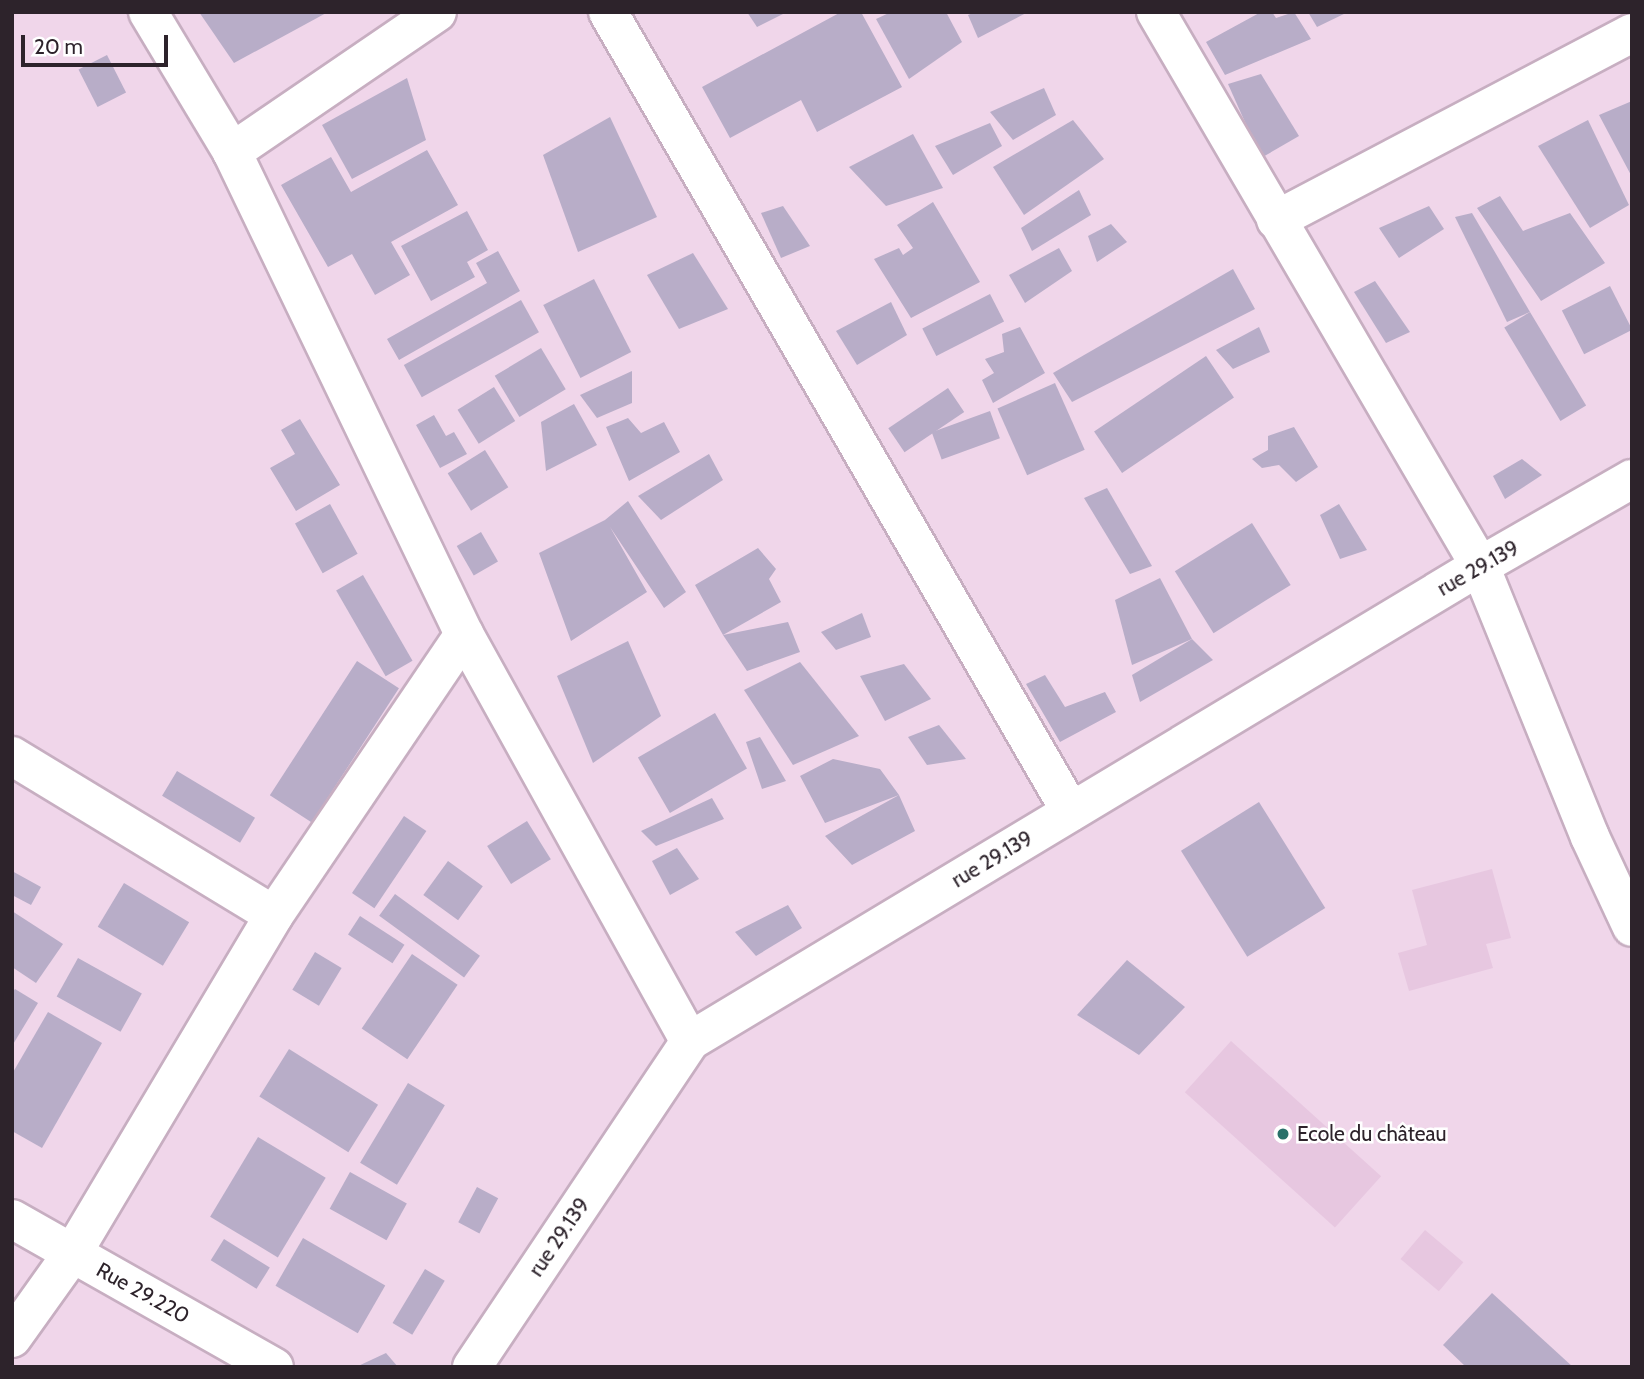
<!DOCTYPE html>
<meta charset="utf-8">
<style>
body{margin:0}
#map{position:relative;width:1644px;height:1379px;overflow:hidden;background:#f0d6ea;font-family:Cabin,sans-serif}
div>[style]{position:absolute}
.built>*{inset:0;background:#e7c7e0;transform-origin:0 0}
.building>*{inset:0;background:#b8adc8;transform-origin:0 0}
.roads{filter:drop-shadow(2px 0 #c7aec1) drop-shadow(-2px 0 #c7aec1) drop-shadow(0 2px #c7aec1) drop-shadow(0 -2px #c7aec1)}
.minor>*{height:38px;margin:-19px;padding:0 19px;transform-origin:19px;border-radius:19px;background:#fff}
.dots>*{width:19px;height:19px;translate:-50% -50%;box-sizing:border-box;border:4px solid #fff;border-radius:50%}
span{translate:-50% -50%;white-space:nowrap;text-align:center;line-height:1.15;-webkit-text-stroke:5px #fff;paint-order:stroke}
.street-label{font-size:21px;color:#2d232b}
.poi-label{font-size:21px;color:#2d232b}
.left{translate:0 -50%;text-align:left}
.frame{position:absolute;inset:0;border:14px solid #2d232b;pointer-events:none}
.scale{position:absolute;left:21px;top:35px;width:147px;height:32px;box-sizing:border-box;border:4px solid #2d232b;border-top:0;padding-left:9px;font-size:21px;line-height:24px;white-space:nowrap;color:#2d232b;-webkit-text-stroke:5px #fff;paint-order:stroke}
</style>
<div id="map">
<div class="built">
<div style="clip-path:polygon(1492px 869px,1511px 938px,1486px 944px,1493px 968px,1409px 991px,1398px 953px,1427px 945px,1412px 890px)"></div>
<div style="left:1231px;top:1041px;width:202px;height:69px;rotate:42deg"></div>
<div style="left:1425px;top:1230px;width:50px;height:38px;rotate:40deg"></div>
</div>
<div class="building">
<div style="clip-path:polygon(199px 12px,328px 12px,234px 63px)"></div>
<div style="clip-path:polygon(747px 12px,787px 12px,757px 27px)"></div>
<div style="clip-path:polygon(841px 12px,861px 12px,902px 87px,817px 132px,801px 100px,730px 138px,702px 87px)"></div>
<div style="clip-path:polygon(891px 12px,946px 12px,962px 42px,909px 79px,876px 19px)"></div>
<div style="clip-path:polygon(975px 12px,1028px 12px,978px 38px,968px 15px)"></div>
<div style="clip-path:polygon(1261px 12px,1272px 12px,1276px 18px,1294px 12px,1311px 39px,1225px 75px,1206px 42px)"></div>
<div style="clip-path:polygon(1308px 12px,1348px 12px,1317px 27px)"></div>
<div style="left:107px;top:55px;width:42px;height:32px;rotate:63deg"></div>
<div style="clip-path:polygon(1261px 74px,1299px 136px,1261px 158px,1228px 84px)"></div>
<div style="clip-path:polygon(407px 78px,426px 140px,352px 179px,322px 125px)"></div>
<div style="clip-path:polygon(1044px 88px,1056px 115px,1013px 140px,990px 112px)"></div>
<div style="clip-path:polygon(1632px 101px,1632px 177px,1599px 115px)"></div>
<div style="clip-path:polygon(610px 117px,657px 217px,578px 252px,543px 155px)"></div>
<div style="clip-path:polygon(1073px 120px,1104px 159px,1024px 215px,993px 167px)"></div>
<div style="clip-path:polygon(1588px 120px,1629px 205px,1590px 228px,1538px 146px)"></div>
<div style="clip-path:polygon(990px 123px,1002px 146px,953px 175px,935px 146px)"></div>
<div style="clip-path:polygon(913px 134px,943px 188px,886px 206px,849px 167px)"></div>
<div style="clip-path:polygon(427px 150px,458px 205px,391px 242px,410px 275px,375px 295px,352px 254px,328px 267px,281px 185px,331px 157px,351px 192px)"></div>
<div style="clip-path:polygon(1079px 190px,1091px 215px,1032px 251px,1021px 228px)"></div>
<div style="clip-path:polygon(1500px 196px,1523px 231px,1570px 213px,1605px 263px,1541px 301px,1477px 208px)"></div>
<div style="clip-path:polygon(933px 202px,980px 282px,911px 318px,874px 259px,899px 248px,903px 255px,913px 248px,897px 225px)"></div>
<div style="clip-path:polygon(783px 206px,810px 246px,781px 258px,761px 213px)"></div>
<div style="clip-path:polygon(1429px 206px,1444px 229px,1399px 258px,1379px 228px)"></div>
<div style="clip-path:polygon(467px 211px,488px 250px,467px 262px,475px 277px,431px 301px,401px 246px)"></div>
<div style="clip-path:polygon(1472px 213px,1530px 312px,1507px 322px,1455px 217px)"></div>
<div style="clip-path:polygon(1111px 224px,1127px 242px,1097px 262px,1088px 236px)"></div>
<div style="clip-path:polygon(1059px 248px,1072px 271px,1025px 303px,1009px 275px)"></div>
<div style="clip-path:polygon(498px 251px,520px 291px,399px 360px,387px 339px,487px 283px,476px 263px)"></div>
<div style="clip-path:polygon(693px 253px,728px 309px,679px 329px,647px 275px)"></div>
<div style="clip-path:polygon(1233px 269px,1255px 309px,1072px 402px,1053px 373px)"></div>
<div style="left:594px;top:279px;width:82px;height:57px;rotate:63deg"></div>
<div style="clip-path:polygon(1375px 281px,1410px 332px,1386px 343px,1354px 292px)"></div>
<div style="left:1610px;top:286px;width:49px;height:54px;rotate:63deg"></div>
<div style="left:990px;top:294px;width:31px;height:76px;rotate:63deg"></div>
<div style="left:521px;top:300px;width:37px;height:134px;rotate:61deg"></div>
<div style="clip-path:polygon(891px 302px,907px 335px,857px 365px,836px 331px)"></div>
<div style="left:1530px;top:312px;width:109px;height:30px;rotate:59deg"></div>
<div style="clip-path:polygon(1020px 327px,1045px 373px,993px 403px,982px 380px,994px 373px,985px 359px,1004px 352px,1002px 334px)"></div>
<div style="clip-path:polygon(1259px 327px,1270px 352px,1233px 369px,1216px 350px)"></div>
<div style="left:541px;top:348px;width:48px;height:54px;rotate:59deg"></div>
<div style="left:1206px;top:356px;width:50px;height:135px;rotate:56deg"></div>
<div style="clip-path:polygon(632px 371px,632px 403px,597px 418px,580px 395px)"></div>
<div style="left:1055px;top:383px;width:73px;height:63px;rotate:66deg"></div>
<div style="left:494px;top:387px;width:40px;height:43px;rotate:58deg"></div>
<div style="left:948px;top:388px;width:29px;height:72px;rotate:56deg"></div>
<div style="clip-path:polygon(574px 404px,597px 445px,546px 471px,541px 422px)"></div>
<div style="left:990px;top:411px;width:29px;height:62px;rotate:70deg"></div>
<div style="clip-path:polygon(434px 415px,446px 436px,454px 432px,467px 454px,440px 468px,416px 425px)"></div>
<div style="clip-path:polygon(628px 418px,641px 433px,664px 422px,680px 452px,629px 481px,606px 427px)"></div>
<div style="clip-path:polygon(300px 419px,340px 485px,296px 511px,270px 468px,295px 454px,281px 430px)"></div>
<div style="clip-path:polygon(1294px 427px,1318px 467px,1296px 482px,1279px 465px,1262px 468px,1252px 459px,1268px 450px,1268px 436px)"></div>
<div style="left:485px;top:450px;width:44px;height:44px;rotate:58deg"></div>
<div style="clip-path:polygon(709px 454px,723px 480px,661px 520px,638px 496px)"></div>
<div style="clip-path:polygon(1522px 459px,1542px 475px,1505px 499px,1493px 476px)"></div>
<div style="clip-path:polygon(1107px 488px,1152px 566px,1130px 574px,1084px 498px)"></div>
<div style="clip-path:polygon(628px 501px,686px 592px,664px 608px,610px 527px,647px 592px,571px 641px,539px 553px,605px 520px)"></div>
<div style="left:330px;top:504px;width:57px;height:40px;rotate:61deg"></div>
<div style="clip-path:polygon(1339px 504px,1367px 550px,1340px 559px,1320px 515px)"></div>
<div style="left:1252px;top:523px;width:73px;height:91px;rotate:58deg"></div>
<div style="left:481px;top:532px;width:34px;height:28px;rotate:60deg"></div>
<div style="clip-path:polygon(758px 548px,776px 569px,769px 579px,781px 602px,723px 635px,695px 585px)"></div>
<div style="left:363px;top:575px;width:99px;height:31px;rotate:60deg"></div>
<div style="clip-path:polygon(1160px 578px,1192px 639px,1132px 665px,1115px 600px)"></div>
<div style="clip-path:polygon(862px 613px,871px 637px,836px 650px,821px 632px)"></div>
<div style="clip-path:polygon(788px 622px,800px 652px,747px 671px,723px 635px)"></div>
<div style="clip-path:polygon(1192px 639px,1213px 660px,1140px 702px,1132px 675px)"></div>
<div style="clip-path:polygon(628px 641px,661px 716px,593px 763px,557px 676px)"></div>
<div style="left:357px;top:661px;width:50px;height:160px;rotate:33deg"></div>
<div style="clip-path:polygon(800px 662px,859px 736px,793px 765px,744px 690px)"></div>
<div style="clip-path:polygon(904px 664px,931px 699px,885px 721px,860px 676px)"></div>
<div style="clip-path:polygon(1045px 675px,1065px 707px,1105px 692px,1116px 712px,1060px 742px,1026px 684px)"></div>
<div style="left:715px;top:713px;width:64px;height:89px;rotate:60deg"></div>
<div style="clip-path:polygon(939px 725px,966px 759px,927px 765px,908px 737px)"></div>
<div style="clip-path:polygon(760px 737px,786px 781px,762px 789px,746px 742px)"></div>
<div style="clip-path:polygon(833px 759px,880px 769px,899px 795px,915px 831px,852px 865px,825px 836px,899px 795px,825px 823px,800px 776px)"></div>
<div style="left:177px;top:771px;width:91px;height:29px;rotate:31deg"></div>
<div style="clip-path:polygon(712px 798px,724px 819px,656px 846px,641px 831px)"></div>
<div style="left:1259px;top:802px;width:125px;height:92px;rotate:58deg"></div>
<div style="left:404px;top:816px;width:27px;height:93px;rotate:34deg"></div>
<div style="left:527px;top:821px;width:45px;height:47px;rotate:58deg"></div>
<div style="clip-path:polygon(677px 848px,699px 879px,670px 895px,652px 861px)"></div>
<div style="left:448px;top:861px;width:43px;height:42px;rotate:36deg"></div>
<div style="clip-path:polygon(12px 871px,41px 887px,31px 905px,12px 895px)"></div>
<div style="left:124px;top:883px;width:76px;height:51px;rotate:31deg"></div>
<div style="left:395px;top:894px;width:105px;height:27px;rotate:36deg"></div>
<div style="clip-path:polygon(788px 905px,802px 928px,756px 956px,735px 932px)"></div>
<div style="clip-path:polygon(12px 911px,63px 944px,36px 983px,12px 967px)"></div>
<div style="left:360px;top:916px;width:53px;height:22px;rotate:33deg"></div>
<div style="left:315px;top:952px;width:31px;height:44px;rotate:31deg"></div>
<div style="left:412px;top:954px;width:55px;height:90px;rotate:34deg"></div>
<div style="left:78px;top:958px;width:73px;height:44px;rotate:29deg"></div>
<div style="clip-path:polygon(1127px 960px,1185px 1007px,1139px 1055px,1077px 1015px)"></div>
<div style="clip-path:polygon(15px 989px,38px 1003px,12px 1046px,12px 993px)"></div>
<div style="clip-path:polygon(48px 1012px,102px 1043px,42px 1148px,12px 1131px,12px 1074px)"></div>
<div style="left:289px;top:1049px;width:105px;height:56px;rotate:32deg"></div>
<div style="left:408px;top:1083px;width:43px;height:93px;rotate:31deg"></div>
<div style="left:258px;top:1137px;width:79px;height:93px;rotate:31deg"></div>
<div style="left:350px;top:1172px;width:65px;height:42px;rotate:29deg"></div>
<div style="left:477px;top:1187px;width:24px;height:40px;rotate:28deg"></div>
<div style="left:303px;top:1238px;width:95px;height:55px;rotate:30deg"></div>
<div style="left:224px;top:1239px;width:54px;height:25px;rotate:32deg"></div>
<div style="left:425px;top:1269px;width:23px;height:63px;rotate:31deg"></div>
<div style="clip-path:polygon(1492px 1293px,1573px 1367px,1466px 1367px,1443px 1345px)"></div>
<div style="clip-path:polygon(386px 1353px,398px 1367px,356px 1367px)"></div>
</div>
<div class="roads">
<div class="minor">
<div style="left:148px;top:12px;width:163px;rotate:59deg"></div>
<div style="left:232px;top:152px;width:535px;rotate:64.3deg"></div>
<div style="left:464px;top:634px;width:466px;rotate:61deg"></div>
<div style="left:608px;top:12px;width:924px;rotate:59.94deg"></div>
<div style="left:1156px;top:12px;width:642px;rotate:59.68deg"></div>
<div style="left:1480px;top:566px;width:292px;rotate:67.9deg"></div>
<div style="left:1590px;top:837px;width:99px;rotate:65deg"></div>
<div style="left:232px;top:152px;width:248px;rotate:-34.3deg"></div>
<div style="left:1276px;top:220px;width:402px;rotate:-27.7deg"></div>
<div style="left:12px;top:756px;width:306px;rotate:31.3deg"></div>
<div style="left:12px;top:1219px;width:301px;rotate:29.5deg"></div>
<div style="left:12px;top:1338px;width:103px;rotate:-54.5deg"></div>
<div style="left:72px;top:1254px;width:395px;rotate:-59.2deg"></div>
<div style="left:274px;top:915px;width:339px;rotate:-55.9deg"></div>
<div style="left:472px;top:1367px;width:392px;rotate:-56.2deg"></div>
<div style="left:690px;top:1041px;width:922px;rotate:-31.02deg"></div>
<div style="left:1480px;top:566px;width:175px;rotate:-29.8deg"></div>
</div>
</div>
<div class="dots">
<div style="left:1283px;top:1134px;background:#287069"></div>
</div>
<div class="street-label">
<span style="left:1478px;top:568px;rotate:-30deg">rue 29.139</span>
<span style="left:992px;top:859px;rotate:-31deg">rue 29.139</span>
<span style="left:559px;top:1237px;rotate:-56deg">rue 29.139</span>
<span style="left:143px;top:1293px;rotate:29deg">Rue 29.220</span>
</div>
<div class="poi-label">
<span class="left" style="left:1297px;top:1134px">Ecole du château</span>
</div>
<div class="frame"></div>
<div class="scale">20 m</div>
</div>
